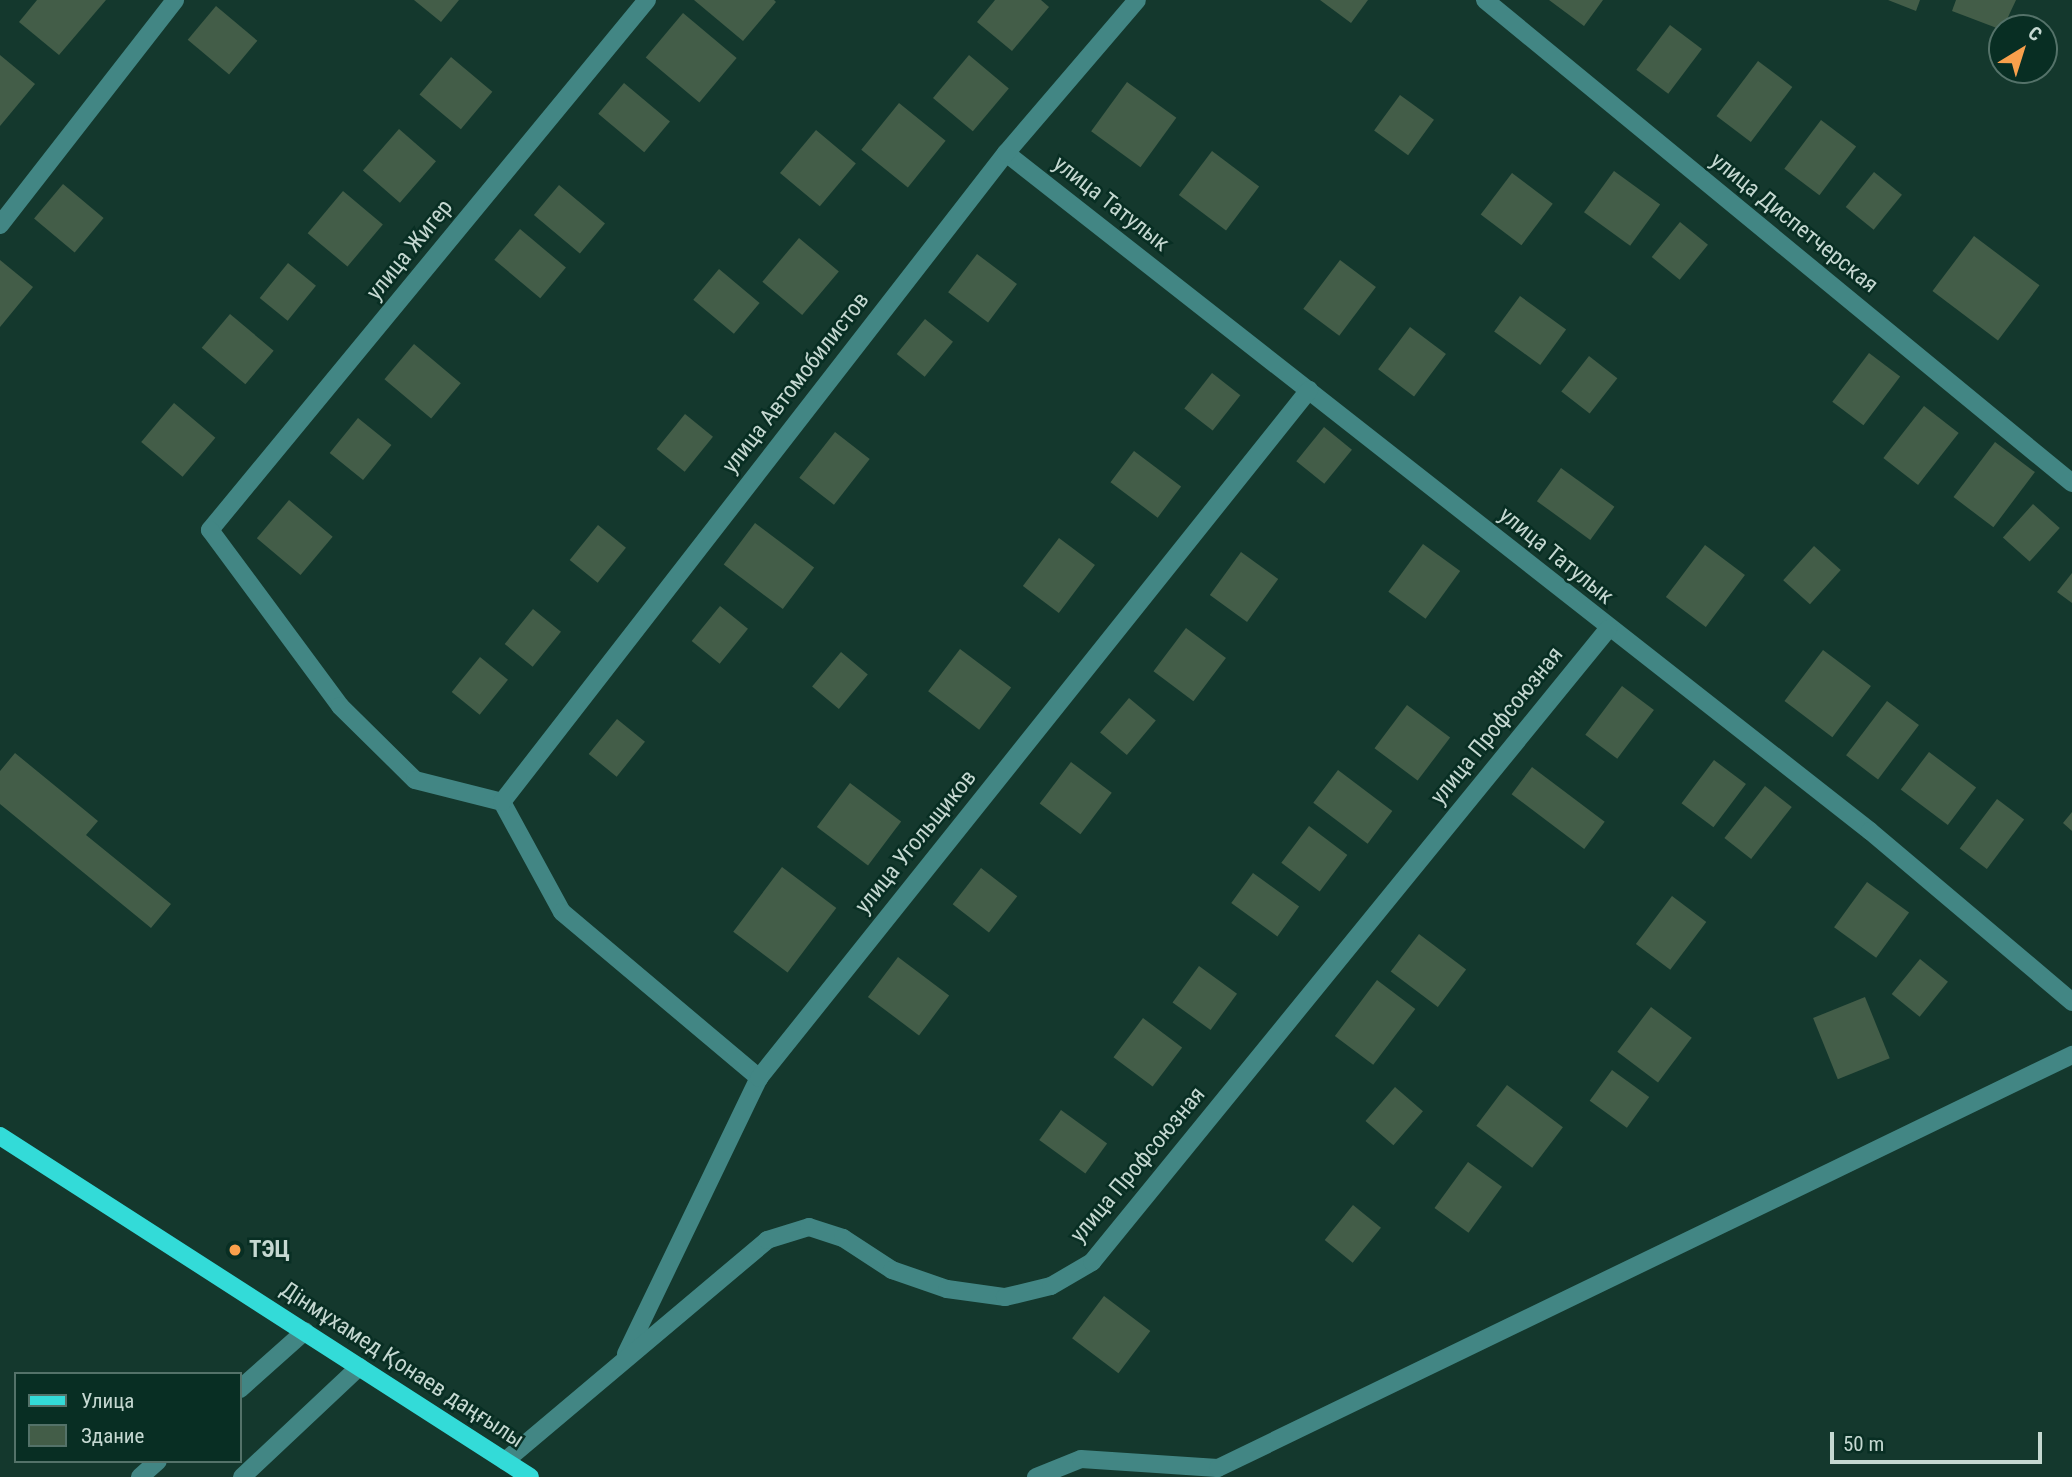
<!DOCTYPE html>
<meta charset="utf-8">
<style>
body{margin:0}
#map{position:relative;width:2072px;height:1477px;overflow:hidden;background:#14382d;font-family:"Roboto Condensed",sans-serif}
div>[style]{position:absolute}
.building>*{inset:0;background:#435d48;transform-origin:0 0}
.minor>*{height:18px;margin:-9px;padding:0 9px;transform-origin:9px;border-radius:9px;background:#428684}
.major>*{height:18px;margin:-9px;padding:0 9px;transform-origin:9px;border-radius:9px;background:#33dbd8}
.dots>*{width:19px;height:19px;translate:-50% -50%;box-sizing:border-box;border:4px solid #082e23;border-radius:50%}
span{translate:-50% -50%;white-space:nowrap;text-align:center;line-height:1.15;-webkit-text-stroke:5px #082e23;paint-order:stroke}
.street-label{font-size:23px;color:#c5d8d1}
.poi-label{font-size:23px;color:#c5d8d1;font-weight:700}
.left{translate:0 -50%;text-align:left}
.legend{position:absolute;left:14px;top:1372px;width:228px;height:91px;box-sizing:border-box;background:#082e23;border:2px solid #547269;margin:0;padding:9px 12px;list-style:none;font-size:21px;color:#c5d8d1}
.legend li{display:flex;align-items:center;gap:14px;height:35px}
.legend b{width:35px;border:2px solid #547269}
.north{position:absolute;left:1988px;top:14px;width:70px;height:70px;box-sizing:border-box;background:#082e23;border:2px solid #547269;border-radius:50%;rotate:38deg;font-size:19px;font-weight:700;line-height:28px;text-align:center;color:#c5d8d1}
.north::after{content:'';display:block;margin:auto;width:24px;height:32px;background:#f9a04c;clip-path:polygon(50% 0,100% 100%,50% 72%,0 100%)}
.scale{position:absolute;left:1830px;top:1432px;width:212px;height:32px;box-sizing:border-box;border:4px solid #c5d8d1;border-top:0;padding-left:9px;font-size:21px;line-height:24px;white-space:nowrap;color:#c5d8d1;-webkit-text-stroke:5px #082e23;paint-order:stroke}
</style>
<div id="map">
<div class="building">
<div style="clip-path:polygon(37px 0,106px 0,59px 55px,19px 22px)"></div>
<div style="clip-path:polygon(414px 0,459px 0,441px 22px)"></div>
<div style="clip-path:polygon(694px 0,774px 0,776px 2px,743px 41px)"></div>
<div style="clip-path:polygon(995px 0,1041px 0,1049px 7px,1012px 51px,977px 22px)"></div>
<div style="clip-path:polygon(1320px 0,1368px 0,1351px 23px)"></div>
<div style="clip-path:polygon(1549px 0,1603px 0,1584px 26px)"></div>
<div style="clip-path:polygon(1888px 0,1920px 0,1916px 11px)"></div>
<div style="clip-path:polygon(1956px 0,2016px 0,2002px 30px,1952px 11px)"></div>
<div style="left:216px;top:6px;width:54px;height:44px;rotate:40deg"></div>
<div style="left:683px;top:13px;width:70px;height:58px;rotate:40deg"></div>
<div style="left:1670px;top:25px;width:40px;height:56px;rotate:37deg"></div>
<div style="clip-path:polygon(0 55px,35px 84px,0 126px)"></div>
<div style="left:969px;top:55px;width:52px;height:56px;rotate:40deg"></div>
<div style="left:451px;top:57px;width:54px;height:49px;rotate:40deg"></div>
<div style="left:1758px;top:61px;width:43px;height:69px;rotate:37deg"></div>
<div style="left:1127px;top:82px;width:61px;height:61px;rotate:36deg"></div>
<div style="left:624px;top:83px;width:60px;height:40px;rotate:40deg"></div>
<div style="left:1400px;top:95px;width:42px;height:44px;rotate:36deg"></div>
<div style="left:899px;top:103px;width:60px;height:60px;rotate:39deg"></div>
<div style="left:1821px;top:120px;width:44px;height:61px;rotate:37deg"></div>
<div style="left:399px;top:129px;width:49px;height:55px;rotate:41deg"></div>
<div style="left:816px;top:130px;width:52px;height:56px;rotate:40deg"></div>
<div style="left:1212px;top:151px;width:59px;height:55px;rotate:37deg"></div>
<div style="left:1614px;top:171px;width:57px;height:51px;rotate:36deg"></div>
<div style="left:1874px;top:172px;width:36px;height:45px;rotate:39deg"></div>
<div style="left:1512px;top:173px;width:51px;height:52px;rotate:37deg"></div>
<div style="left:63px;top:184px;width:53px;height:45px;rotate:40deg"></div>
<div style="left:559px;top:185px;width:60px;height:39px;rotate:40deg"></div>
<div style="left:343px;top:191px;width:52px;height:55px;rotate:40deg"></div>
<div style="left:1680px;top:222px;width:36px;height:45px;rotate:39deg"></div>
<div style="left:520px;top:229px;width:60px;height:40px;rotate:40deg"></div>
<div style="left:1974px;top:236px;width:82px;height:69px;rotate:37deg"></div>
<div style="left:799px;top:238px;width:52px;height:57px;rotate:40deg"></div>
<div style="left:977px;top:254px;width:50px;height:48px;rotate:37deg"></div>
<div style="clip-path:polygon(0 260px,33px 287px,0 327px)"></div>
<div style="left:1340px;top:260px;width:45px;height:61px;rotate:37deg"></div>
<div style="left:288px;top:263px;width:36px;height:45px;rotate:39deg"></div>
<div style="left:719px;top:269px;width:53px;height:40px;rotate:40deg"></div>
<div style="left:1520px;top:296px;width:57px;height:44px;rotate:36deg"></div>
<div style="left:230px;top:314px;width:57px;height:44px;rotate:40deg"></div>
<div style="left:925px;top:319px;width:36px;height:45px;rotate:39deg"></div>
<div style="left:1410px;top:327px;width:45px;height:53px;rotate:37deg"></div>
<div style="left:414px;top:344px;width:61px;height:46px;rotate:40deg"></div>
<div style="left:1869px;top:353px;width:39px;height:61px;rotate:37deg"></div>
<div style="left:1589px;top:356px;width:36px;height:45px;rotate:38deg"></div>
<div style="left:1212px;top:373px;width:36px;height:45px;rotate:38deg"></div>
<div style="left:174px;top:403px;width:54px;height:51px;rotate:40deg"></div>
<div style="left:1924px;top:406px;width:44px;height:66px;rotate:38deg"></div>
<div style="left:685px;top:414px;width:36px;height:45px;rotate:39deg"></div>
<div style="left:358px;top:418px;width:43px;height:45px;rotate:39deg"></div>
<div style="left:1324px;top:427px;width:36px;height:44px;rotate:39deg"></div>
<div style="left:835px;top:432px;width:44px;height:58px;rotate:38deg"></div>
<div style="left:1995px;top:442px;width:50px;height:69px;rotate:37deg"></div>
<div style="left:1134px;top:451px;width:59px;height:39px;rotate:37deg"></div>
<div style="left:1561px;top:468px;width:66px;height:41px;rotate:36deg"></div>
<div style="left:289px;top:500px;width:57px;height:50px;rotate:40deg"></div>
<div style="left:2033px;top:504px;width:36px;height:45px;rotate:42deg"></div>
<div style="left:755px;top:523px;width:74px;height:52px;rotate:37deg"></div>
<div style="left:598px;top:525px;width:36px;height:45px;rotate:39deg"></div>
<div style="left:1059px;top:538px;width:45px;height:60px;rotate:37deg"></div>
<div style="left:1423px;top:544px;width:46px;height:59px;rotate:36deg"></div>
<div style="left:1705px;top:545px;width:50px;height:65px;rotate:37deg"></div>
<div style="left:1814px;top:546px;width:36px;height:46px;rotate:42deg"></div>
<div style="left:1241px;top:552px;width:46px;height:53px;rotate:36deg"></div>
<div style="clip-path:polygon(2072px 573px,2072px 603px,2057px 592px)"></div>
<div style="left:720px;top:606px;width:36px;height:45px;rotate:39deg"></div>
<div style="left:533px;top:609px;width:36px;height:45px;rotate:39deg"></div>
<div style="left:1186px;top:628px;width:50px;height:54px;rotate:37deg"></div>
<div style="left:960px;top:649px;width:64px;height:53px;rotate:37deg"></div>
<div style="left:1823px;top:650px;width:60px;height:64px;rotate:37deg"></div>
<div style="left:841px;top:652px;width:35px;height:45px;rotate:40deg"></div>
<div style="left:480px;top:657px;width:36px;height:45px;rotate:39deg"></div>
<div style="left:1622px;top:686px;width:40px;height:61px;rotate:37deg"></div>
<div style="left:1129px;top:698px;width:35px;height:45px;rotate:40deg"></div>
<div style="left:1887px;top:701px;width:40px;height:68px;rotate:37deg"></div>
<div style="left:1407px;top:705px;width:54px;height:54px;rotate:37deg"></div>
<div style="left:617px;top:719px;width:36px;height:45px;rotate:39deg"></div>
<div style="left:1929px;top:752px;width:59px;height:47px;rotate:37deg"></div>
<div style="clip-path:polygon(15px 753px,98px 821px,86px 835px,171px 904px,151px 928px,0 804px,0 771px)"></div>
<div style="left:1714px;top:760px;width:40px;height:54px;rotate:37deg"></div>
<div style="left:1071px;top:762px;width:51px;height:52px;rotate:37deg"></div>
<div style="left:1532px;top:767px;width:91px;height:34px;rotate:37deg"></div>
<div style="left:1338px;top:770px;width:68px;height:41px;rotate:37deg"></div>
<div style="left:850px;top:783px;width:64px;height:55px;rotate:37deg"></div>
<div style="left:1765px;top:786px;width:34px;height:66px;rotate:38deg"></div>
<div style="left:1997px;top:799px;width:34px;height:62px;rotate:37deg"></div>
<div style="clip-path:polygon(2072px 812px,2072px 831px,2063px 823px)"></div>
<div style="left:1309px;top:826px;width:48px;height:46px;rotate:37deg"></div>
<div style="left:782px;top:867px;width:68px;height:81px;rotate:37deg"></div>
<div style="left:981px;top:868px;width:46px;height:46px;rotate:38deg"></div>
<div style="left:1253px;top:873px;width:57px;height:37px;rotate:36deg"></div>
<div style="left:1867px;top:882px;width:52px;height:56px;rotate:36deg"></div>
<div style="left:1672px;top:896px;width:43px;height:60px;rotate:37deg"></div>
<div style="left:1419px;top:934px;width:59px;height:47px;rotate:37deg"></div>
<div style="left:898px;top:957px;width:64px;height:50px;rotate:37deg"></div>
<div style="left:1920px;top:959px;width:36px;height:45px;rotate:39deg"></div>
<div style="left:1199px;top:966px;width:47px;height:45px;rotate:36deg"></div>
<div style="left:1377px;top:980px;width:48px;height:70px;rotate:37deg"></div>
<div style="left:1865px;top:997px;width:66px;height:56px;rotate:68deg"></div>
<div style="left:1651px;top:1007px;width:51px;height:56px;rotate:37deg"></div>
<div style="left:1143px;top:1018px;width:49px;height:49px;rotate:37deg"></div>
<div style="left:1612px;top:1070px;width:46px;height:38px;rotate:36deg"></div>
<div style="left:1507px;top:1085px;width:70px;height:51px;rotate:37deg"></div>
<div style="left:1395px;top:1087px;width:37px;height:45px;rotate:41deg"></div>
<div style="left:1061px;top:1110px;width:57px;height:37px;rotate:36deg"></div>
<div style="left:1468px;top:1162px;width:42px;height:57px;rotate:36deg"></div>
<div style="left:1353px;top:1205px;width:36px;height:45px;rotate:39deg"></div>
<div style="left:1104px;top:1296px;width:58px;height:53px;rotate:37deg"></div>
</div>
<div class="minor">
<div style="left:647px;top:0;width:687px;rotate:129.51deg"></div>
<div style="left:210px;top:530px;width:219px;rotate:53.5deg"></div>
<div style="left:340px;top:706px;width:105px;rotate:44.6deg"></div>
<div style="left:415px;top:780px;width:90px;rotate:14.2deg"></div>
<div style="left:502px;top:802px;width:125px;rotate:61.4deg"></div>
<div style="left:562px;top:912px;width:258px;rotate:40.1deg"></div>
<div style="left:1485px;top:0;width:760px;rotate:39.45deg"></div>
<div style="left:1006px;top:153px;width:1098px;rotate:38.12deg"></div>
<div style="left:1870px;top:831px;width:265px;rotate:40.2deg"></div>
<div style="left:0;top:225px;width:285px;rotate:-52.1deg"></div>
<div style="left:502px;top:802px;width:822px;rotate:-52.17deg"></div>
<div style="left:1006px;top:153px;width:201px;rotate:-49.4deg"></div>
<div style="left:626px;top:1354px;width:306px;rotate:-64.3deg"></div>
<div style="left:759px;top:1078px;width:881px;rotate:-51.36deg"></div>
<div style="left:240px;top:1389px;width:87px;rotate:-41.7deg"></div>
<div style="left:505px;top:1461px;width:343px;rotate:-40.1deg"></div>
<div style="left:767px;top:1240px;width:44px;rotate:-17.2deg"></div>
<div style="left:809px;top:1227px;width:36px;rotate:18deg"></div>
<div style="left:843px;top:1238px;width:59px;rotate:33.1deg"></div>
<div style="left:892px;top:1270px;width:58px;rotate:19.1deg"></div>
<div style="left:947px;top:1289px;width:59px;rotate:7.9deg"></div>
<div style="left:1005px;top:1297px;width:47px;rotate:-13.4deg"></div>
<div style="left:1051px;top:1286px;width:48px;rotate:-30.3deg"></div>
<div style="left:1092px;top:1262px;width:817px;rotate:-50.81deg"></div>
<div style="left:140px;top:1477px;width:24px;rotate:-42deg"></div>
<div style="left:242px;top:1477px;width:161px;rotate:-43.2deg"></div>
<div style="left:1036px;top:1477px;width:48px;rotate:-21.8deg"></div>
<div style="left:1081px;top:1459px;width:137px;rotate:3.8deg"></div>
<div style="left:1218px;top:1468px;width:949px;rotate:-25.81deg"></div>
</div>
<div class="major">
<div style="left:0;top:1136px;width:630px;rotate:32.76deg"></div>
</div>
<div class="dots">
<div style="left:235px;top:1250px;background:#f9a04c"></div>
</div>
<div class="street-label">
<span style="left:1111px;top:204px;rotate:38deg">улица Татулык</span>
<span style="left:1794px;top:223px;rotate:39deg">улица Диспетчерская</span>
<span style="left:410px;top:250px;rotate:-51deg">улица Жигер</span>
<span style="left:796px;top:383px;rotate:-52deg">улица Автомобилистов</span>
<span style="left:1556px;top:556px;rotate:39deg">улица Татулык</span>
<span style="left:1497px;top:726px;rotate:-51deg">улица Профсоюзная</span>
<span style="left:916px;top:842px;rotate:-51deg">улица Угольщиков</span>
<span style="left:1138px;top:1165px;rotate:-50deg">улица Профсоюзная</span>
<span style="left:402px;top:1365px;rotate:33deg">Дінмұхамед Қонаев даңғылы</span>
</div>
<div class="poi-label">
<span class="left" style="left:249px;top:1250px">ТЭЦ</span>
</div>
<ul class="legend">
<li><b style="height:9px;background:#33dbd8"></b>Улица</li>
<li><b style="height:19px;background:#435d48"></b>Здание</li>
</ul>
<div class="north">С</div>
<div class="scale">50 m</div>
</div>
